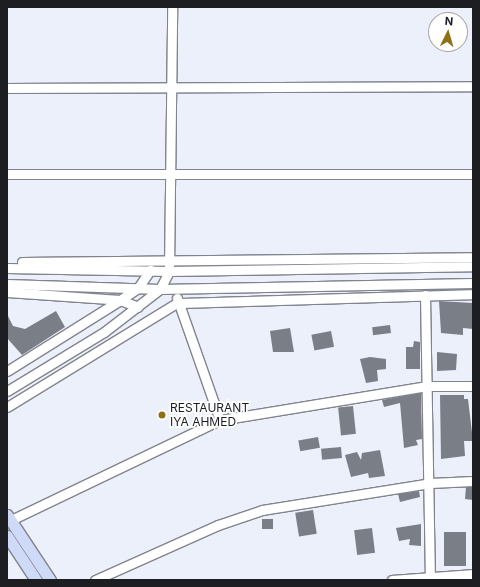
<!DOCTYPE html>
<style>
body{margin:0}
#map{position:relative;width:480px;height:587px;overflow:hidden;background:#ecf0fb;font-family:Inter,sans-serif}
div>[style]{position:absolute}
.building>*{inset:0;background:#7a7e87;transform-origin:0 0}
.roads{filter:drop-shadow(1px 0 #81848e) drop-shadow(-1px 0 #81848e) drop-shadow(0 1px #81848e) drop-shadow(0 -1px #81848e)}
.minor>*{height:9px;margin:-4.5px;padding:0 4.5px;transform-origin:4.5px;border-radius:4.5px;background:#fff}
.major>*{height:11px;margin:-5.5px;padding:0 5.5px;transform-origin:5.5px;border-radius:5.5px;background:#cfdaf8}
.dots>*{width:11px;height:11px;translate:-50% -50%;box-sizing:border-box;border:2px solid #fff;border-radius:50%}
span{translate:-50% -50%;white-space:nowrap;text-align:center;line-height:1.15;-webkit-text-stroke:3.5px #fff;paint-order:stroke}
.poi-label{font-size:12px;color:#1c1e22}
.left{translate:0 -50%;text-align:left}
.frame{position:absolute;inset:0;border:8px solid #1c1e22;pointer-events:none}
.north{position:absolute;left:428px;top:12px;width:40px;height:40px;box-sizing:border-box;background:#fff;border:1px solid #a4a5a7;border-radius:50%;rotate:5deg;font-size:11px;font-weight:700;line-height:16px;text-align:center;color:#1c1e22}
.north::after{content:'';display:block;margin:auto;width:14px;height:18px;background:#8e7116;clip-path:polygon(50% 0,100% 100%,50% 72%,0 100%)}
</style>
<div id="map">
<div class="building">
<div style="clip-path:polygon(439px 301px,473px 303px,473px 329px,463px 328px,463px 335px,441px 333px)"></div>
<div style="clip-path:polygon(56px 311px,65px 327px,22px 355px,7px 338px,7px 314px,13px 326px,25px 329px)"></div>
<div style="left:390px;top:325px;width:8px;height:18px;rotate:83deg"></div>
<div style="clip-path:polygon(290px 328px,294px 352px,273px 352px,270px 331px)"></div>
<div style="left:331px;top:331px;width:16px;height:20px;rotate:79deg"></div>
<div style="clip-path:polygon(414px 341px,420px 342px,420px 369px,406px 369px,406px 347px,413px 347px)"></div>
<div style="clip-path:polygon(437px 352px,457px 354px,456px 370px,437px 371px)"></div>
<div style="clip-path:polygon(370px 357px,386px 359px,386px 369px,377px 370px,378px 381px,366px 383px,360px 359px)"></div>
<div style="clip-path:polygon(421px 393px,422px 439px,416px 440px,418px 445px,404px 448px,400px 403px,384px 407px,382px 400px)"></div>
<div style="clip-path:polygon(440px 395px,464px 395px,464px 399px,468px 399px,473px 441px,464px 441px,465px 456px,441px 459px)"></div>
<div style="left:353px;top:406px;width:28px;height:15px;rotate:84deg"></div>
<div style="left:318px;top:437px;width:11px;height:20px;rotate:80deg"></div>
<div style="left:341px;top:447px;width:11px;height:20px;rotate:85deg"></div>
<div style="clip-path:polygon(380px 450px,385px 476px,369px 478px,368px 473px,351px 477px,345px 455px,357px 452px,361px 460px,362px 453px)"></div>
<div style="clip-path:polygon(466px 487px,473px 487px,473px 500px,465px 499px)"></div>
<div style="clip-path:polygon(419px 491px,420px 497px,400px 502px,398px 494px)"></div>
<div style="left:313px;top:510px;width:24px;height:18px;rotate:81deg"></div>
<div style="left:262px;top:519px;width:11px;height:10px"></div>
<div style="clip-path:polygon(421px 524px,421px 546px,409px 545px,410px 539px,399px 541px,396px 528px)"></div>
<div style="left:372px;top:528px;width:25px;height:18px;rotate:83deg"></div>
<div style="left:444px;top:532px;width:22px;height:34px"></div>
</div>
<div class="roads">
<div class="minor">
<div style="left:7px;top:88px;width:466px;rotate:-0.2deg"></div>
<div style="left:7px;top:174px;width:466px"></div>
<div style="left:22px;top:262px;width:451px;rotate:-0.6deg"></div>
<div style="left:7px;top:268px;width:162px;rotate:1.1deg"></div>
<div style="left:169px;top:271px;width:304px;rotate:-0.9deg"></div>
<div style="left:7px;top:284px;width:153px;rotate:1.9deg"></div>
<div style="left:160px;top:289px;width:313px;rotate:-1.1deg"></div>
<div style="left:7px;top:292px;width:113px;rotate:4deg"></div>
<div style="left:120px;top:300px;width:19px;rotate:21deg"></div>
<div style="left:425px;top:295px;width:285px;rotate:89deg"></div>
<div style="left:177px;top:298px;width:129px;rotate:70.6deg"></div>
<div style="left:7px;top:371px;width:133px;rotate:-32.1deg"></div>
<div style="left:120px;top:300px;width:22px;rotate:-34deg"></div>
<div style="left:138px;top:288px;width:22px;rotate:-56deg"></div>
<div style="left:7px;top:391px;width:114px;rotate:-31.3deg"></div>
<div style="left:104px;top:332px;width:71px;rotate:-37.5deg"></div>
<div style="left:160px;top:289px;width:20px;rotate:-63deg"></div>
<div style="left:169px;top:271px;width:264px;rotate:-89.3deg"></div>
<div style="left:7px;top:407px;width:199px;rotate:-31.5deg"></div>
<div style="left:177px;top:303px;width:296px;rotate:-1.7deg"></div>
<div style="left:11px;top:520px;width:232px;rotate:-25.6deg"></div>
<div style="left:220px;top:420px;width:210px;rotate:-9.3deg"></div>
<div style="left:427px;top:386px;width:46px"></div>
<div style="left:95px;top:580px;width:135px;rotate:-24.1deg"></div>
<div style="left:218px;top:525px;width:46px;rotate:-18.8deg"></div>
<div style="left:262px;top:510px;width:170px;rotate:-9.1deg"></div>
<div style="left:430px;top:483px;width:43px;rotate:-2.7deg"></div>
<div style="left:392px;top:580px;width:81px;rotate:-4.2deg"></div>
</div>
<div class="major">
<div style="left:7px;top:515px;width:78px;rotate:56.5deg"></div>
<div style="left:7px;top:536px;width:53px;rotate:56.6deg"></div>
</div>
</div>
<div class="dots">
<div style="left:162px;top:415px;background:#8e7116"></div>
</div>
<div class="poi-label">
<span class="left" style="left:170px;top:415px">RESTAURANT<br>IYA AHMED</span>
</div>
<div class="frame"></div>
<div class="north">N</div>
</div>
